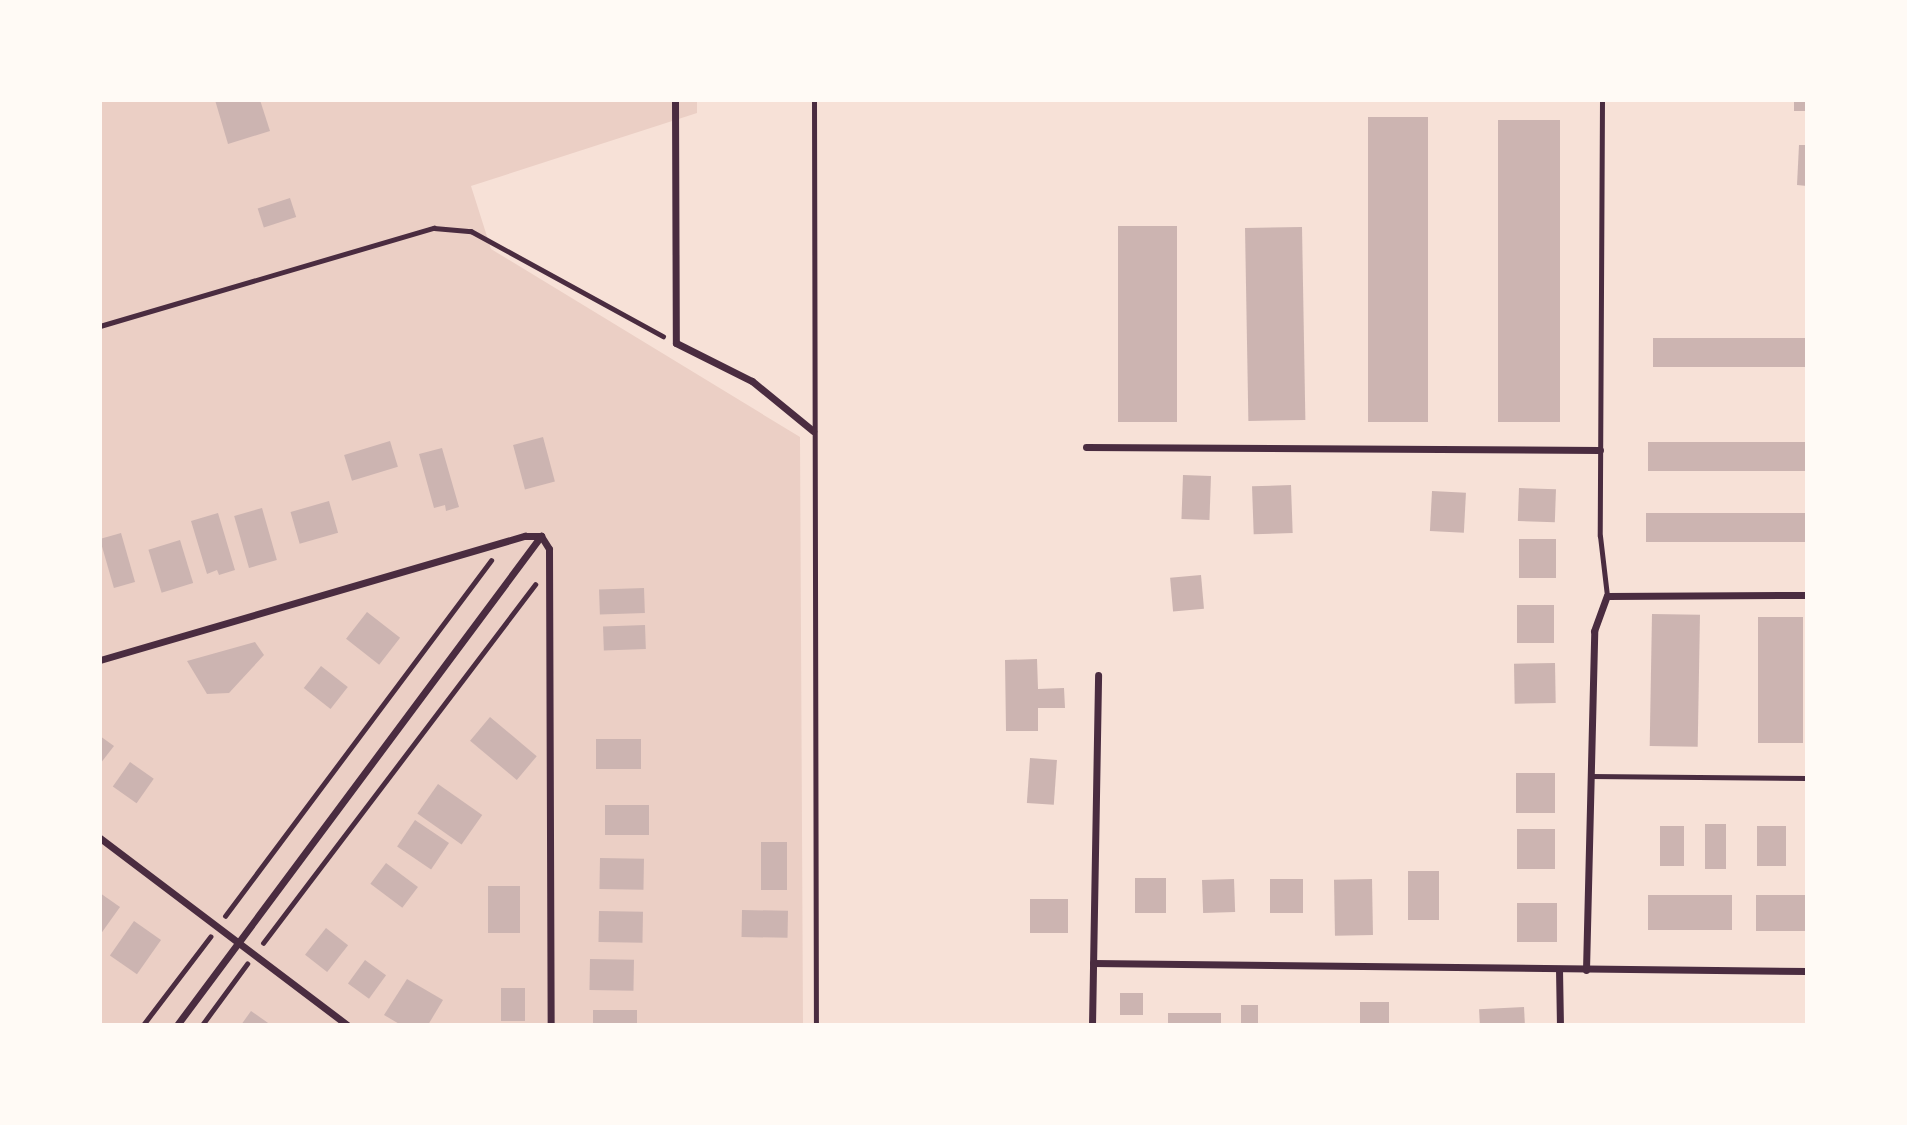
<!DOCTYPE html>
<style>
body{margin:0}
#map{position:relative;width:1907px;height:1125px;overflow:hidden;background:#f7e1d7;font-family:"IBM Plex Sans",sans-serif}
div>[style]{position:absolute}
.green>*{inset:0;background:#ebcfc5}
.building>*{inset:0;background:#ccb4b1;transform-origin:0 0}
.path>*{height:4.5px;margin:-2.25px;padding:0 2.25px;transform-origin:2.25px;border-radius:2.25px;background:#4a2c40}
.service>*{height:5px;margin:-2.5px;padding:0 2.5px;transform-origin:2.5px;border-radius:2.5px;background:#4a2c40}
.minor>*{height:7px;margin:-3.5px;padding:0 3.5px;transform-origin:3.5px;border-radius:3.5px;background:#4a2c40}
span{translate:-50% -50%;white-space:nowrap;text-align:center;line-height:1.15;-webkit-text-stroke:5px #fffaf5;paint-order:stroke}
.frame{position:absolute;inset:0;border:102px solid #fffaf5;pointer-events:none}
</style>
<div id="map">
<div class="green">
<div style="clip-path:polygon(100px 100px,697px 100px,697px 113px,471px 186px,491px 249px,800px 437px,803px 1025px,100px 1025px)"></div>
</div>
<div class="building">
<div style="clip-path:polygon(215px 100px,260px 100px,270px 131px,228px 144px)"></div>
<div style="left:1794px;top:100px;width:13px;height:11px"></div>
<div style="left:1368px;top:117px;width:60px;height:305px"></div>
<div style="left:1498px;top:120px;width:62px;height:302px"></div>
<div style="clip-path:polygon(1799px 145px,1807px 145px,1807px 186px,1797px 185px)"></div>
<div style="left:290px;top:198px;width:20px;height:34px;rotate:72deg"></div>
<div style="left:1118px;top:226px;width:59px;height:196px"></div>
<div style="left:1302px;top:227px;width:193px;height:57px;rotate:89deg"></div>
<div style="left:1807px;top:338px;width:29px;height:154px;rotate:90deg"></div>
<div style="left:543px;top:437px;width:46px;height:31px;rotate:75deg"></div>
<div style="left:390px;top:441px;width:27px;height:48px;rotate:73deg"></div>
<div style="left:1807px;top:442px;width:29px;height:159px;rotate:90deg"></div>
<div style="clip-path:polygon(442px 448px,459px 507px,446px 511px,445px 505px,434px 508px,419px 454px)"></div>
<div style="left:1183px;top:475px;width:28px;height:44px;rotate:2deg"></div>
<div style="left:1291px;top:485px;width:48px;height:39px;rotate:88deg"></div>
<div style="left:1519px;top:488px;width:37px;height:33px;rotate:2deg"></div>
<div style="left:1432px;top:491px;width:34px;height:40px;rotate:3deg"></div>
<div style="left:329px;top:501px;width:33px;height:40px;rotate:74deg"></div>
<div style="left:262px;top:508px;width:54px;height:29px;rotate:74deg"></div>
<div style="clip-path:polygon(218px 513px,235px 570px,219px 575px,217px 570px,207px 574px,191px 521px)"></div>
<div style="left:1807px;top:513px;width:29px;height:161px;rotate:90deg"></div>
<div style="left:121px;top:533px;width:51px;height:22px;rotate:74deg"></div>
<div style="left:1519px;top:539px;width:37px;height:39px"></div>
<div style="left:180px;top:540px;width:45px;height:33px;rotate:73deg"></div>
<div style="left:1201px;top:575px;width:34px;height:31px;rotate:85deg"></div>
<div style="left:644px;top:588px;width:25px;height:45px;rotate:88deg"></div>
<div style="left:1517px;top:605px;width:37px;height:38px"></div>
<div style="left:367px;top:612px;width:42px;height:34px;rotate:38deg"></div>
<div style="left:1652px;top:614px;width:48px;height:132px;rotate:1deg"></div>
<div style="left:1758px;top:617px;width:45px;height:126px"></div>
<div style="left:645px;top:625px;width:24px;height:42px;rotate:88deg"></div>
<div style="clip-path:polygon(255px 642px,264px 655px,229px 693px,207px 694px,187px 661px)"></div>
<div style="clip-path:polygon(1037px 659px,1038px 689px,1064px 688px,1065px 708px,1038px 708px,1038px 731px,1006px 731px,1005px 660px)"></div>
<div style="left:1555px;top:663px;width:40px;height:41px;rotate:89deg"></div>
<div style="left:321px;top:666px;width:34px;height:28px;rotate:38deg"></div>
<div style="left:490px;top:717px;width:61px;height:31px;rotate:40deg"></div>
<div style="clip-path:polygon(100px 736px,114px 746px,100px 764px)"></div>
<div style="left:596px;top:739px;width:45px;height:30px"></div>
<div style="left:1030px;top:758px;width:27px;height:45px;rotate:4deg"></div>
<div style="left:130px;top:762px;width:29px;height:30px;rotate:35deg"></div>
<div style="left:1516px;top:773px;width:39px;height:40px"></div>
<div style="left:438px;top:784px;width:54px;height:36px;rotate:35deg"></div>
<div style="left:605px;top:805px;width:44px;height:30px"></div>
<div style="left:415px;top:820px;width:41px;height:32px;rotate:34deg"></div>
<div style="left:1705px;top:824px;width:21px;height:45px"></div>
<div style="left:1660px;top:826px;width:24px;height:40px"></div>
<div style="left:1757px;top:826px;width:29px;height:40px"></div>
<div style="left:1517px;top:829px;width:38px;height:40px"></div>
<div style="left:761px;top:842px;width:26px;height:48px"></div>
<div style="left:600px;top:858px;width:44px;height:31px;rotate:1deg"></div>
<div style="left:386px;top:863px;width:40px;height:26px;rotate:37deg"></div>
<div style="left:1408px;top:871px;width:31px;height:49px"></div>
<div style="left:1135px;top:878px;width:31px;height:35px"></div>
<div style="left:1234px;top:879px;width:33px;height:32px;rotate:88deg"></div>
<div style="left:1303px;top:879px;width:34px;height:33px;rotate:90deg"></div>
<div style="left:1372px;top:879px;width:56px;height:38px;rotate:89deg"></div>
<div style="left:488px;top:886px;width:32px;height:47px"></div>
<div style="clip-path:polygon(100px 893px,120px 907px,100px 935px)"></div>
<div style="left:1648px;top:895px;width:84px;height:35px"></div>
<div style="left:1756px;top:895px;width:51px;height:36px"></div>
<div style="left:1068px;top:899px;width:34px;height:38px;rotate:90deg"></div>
<div style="left:1517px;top:903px;width:40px;height:39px"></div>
<div style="left:742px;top:910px;width:46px;height:27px;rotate:1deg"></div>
<div style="left:599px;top:911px;width:44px;height:31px;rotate:1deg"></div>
<div style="left:134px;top:921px;width:33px;height:42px;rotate:35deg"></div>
<div style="left:326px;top:928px;width:28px;height:34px;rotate:38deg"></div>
<div style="left:590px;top:959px;width:44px;height:31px;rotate:1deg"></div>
<div style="left:365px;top:960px;width:26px;height:29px;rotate:36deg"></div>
<div style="clip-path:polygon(407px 979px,443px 1000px,428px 1025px,401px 1025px,384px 1015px)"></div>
<div style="left:501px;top:988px;width:24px;height:33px"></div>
<div style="left:1120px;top:993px;width:23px;height:22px"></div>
<div style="left:1360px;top:1002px;width:29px;height:23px"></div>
<div style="left:1241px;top:1005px;width:17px;height:20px"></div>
<div style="left:1524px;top:1007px;width:18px;height:45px;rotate:87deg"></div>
<div style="left:593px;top:1010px;width:44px;height:15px"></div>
<div style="clip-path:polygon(251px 1011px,271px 1025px,241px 1025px)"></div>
<div style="left:1221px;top:1013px;width:12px;height:53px;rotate:90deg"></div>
</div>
<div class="path">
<div style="left:100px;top:326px;width:348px;rotate:-16.4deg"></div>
<div style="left:434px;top:228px;width:37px;rotate:5deg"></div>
<div style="left:471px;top:231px;width:219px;rotate:28.7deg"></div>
<div style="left:225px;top:916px;width:444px;rotate:-53.2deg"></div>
<div style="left:263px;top:943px;width:450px;rotate:-52.8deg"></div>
<div style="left:143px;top:1025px;width:111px;rotate:-52.7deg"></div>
<div style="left:202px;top:1025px;width:76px;rotate:-53.6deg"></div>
</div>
<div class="service">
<div style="left:814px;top:100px;width:925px;rotate:89.88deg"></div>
<div style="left:1602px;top:100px;width:436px;rotate:90.3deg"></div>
<div style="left:1600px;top:536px;width:60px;rotate:83.3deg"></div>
<div style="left:1590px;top:776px;width:217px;rotate:0.5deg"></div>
</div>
<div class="minor">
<div style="left:675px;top:100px;width:243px;rotate:89.8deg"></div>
<div style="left:676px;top:343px;width:85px;rotate:26.6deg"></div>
<div style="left:752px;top:381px;width:79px;rotate:39.3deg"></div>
<div style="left:1086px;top:447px;width:514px;rotate:0.33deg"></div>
<div style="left:541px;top:536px;width:15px;rotate:58deg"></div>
<div style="left:549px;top:549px;width:476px;rotate:89.8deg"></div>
<div style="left:100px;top:660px;width:443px;rotate:-16.3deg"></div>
<div style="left:525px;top:536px;width:16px"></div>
<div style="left:100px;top:838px;width:310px;rotate:37.1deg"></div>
<div style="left:1093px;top:963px;width:714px;rotate:0.64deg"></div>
<div style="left:1559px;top:969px;width:56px;rotate:89deg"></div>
<div style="left:1586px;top:970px;width:339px;rotate:-88.6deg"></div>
<div style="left:1594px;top:631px;width:37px;rotate:-70deg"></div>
<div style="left:1607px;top:596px;width:200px;rotate:-0.3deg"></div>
<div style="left:177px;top:1025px;width:610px;rotate:-53.34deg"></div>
<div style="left:1092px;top:1025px;width:350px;rotate:-89deg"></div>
</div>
<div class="frame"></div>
</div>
